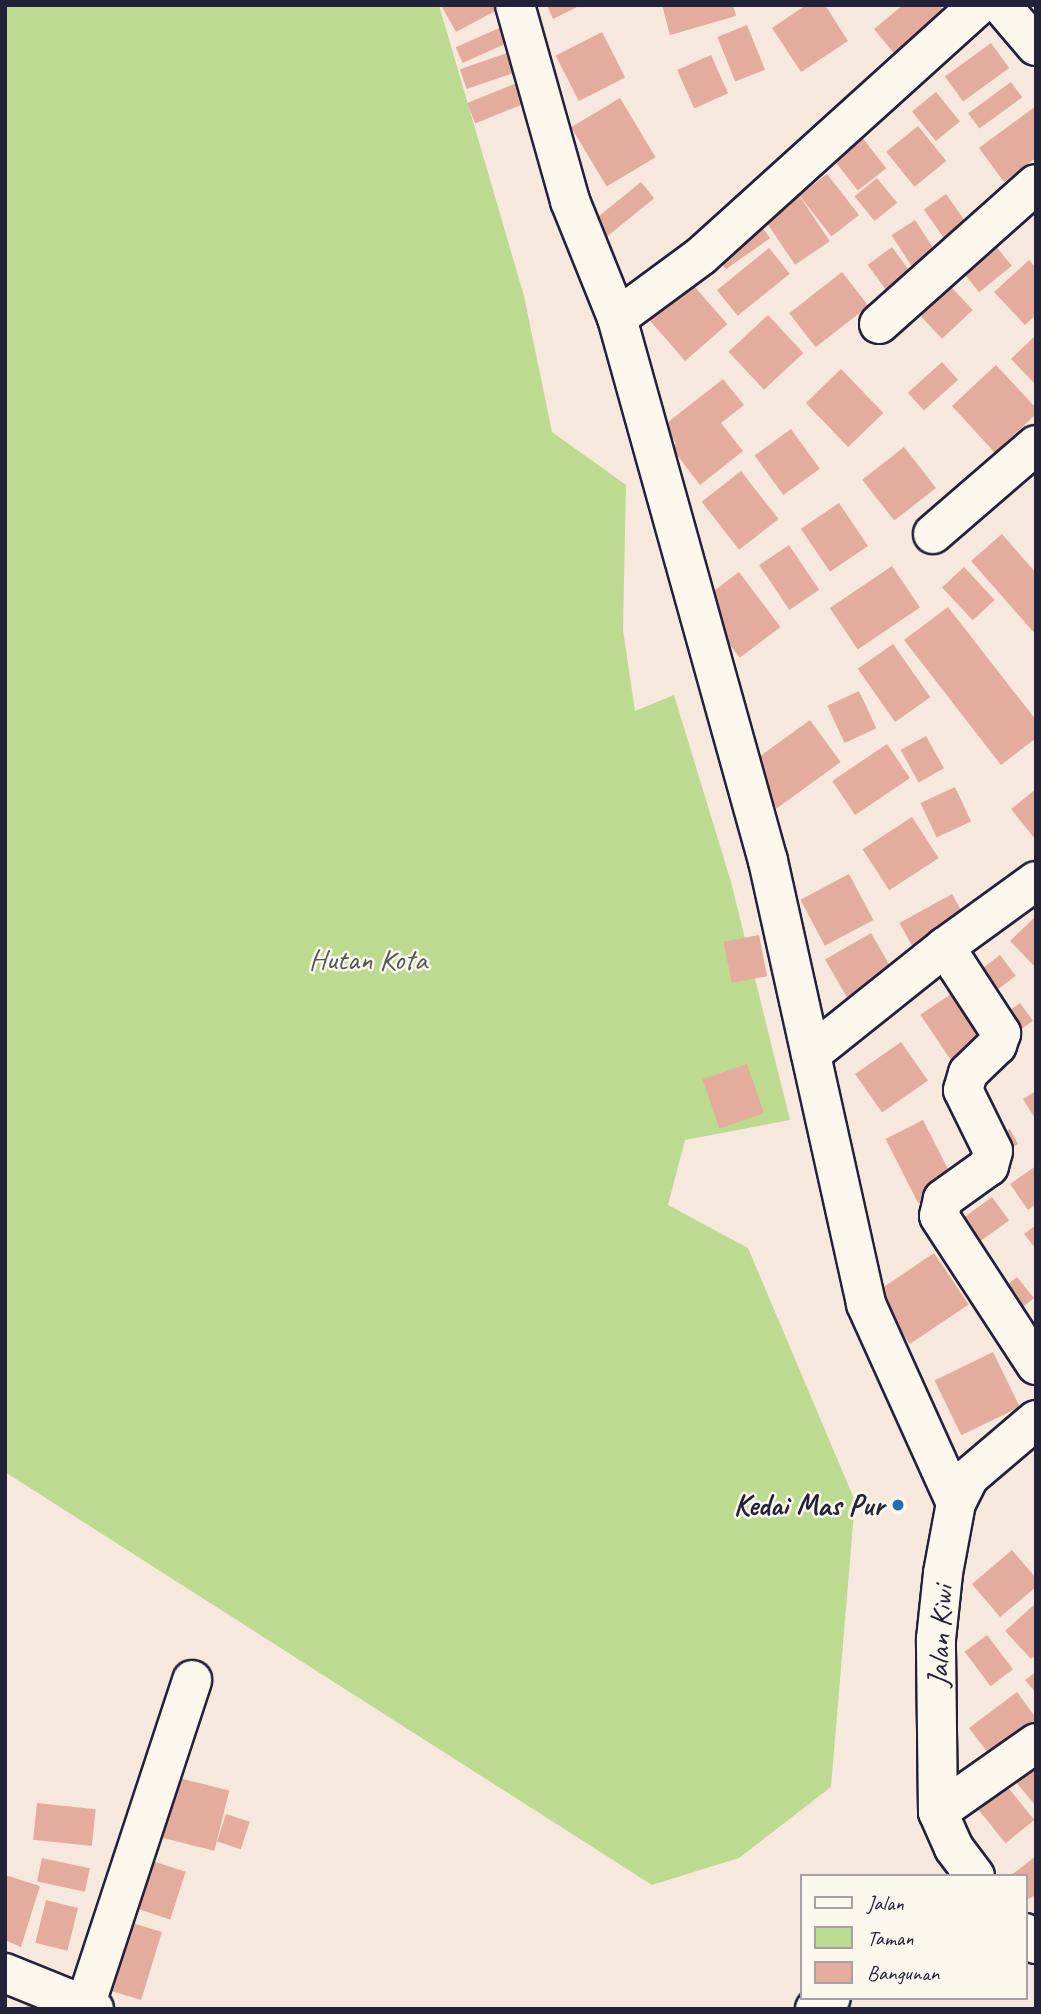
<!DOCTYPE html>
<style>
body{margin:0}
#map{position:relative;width:1041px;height:2014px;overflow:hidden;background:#f6e8dc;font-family:Caveat,sans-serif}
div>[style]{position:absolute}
.green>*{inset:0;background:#bdda91}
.building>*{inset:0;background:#e4ac9c;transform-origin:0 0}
.roads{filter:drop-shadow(2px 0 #22223b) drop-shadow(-2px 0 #22223b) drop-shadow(0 2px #22223b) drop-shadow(0 -2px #22223b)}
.minor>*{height:38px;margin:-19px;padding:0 19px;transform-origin:19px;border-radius:19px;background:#fbf7ec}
.dots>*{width:19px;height:19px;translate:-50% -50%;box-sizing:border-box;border:4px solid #fbf7ec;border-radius:50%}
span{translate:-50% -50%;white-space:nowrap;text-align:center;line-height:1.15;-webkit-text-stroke:5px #fbf7ec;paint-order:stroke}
.park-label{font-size:30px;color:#505955}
.poi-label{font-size:30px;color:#22223b;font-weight:700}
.right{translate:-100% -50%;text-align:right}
.street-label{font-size:30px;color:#22223b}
.frame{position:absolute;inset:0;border:7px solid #22223b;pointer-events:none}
.legend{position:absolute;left:800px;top:1874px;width:228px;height:126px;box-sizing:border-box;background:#fbf7ec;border:2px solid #a4a2a5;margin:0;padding:9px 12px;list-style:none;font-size:21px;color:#22223b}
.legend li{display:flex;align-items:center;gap:14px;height:35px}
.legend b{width:35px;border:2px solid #a4a2a5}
</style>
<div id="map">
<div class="green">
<div style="clip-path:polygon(5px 5px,439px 5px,524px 296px,552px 432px,626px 485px,623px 630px,635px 711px,674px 695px,731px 882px,790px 1120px,685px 1140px,668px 1205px,748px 1248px,855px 1501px,831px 1787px,739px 1858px,652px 1885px,5px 1472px)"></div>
</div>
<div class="building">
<div style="clip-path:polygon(441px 5px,495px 5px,497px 10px,456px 32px)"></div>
<div style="clip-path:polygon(547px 5px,581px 5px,553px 19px)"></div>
<div style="clip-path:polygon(662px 5px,733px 5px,736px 16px,670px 35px)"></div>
<div style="clip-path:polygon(806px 5px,825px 5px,848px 41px,801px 72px,772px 28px)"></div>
<div style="clip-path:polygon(903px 5px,939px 5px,948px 16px,897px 57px,874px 29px)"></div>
<div style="left:506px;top:25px;width:17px;height:55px;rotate:66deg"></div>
<div style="left:747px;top:25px;width:48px;height:32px;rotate:68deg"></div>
<div style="left:602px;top:32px;width:51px;height:52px;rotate:63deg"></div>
<div style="left:991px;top:43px;width:31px;height:57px;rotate:54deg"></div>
<div style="left:510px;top:52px;width:21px;height:53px;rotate:71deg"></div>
<div style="left:711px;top:55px;width:42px;height:37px;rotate:66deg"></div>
<div style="left:519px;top:82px;width:22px;height:56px;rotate:68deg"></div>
<div style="left:1011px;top:82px;width:19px;height:53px;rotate:54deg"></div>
<div style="left:936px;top:92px;width:38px;height:31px;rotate:51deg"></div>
<div style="left:620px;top:98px;width:69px;height:57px;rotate:59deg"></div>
<div style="clip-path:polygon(1036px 106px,1036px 158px,1004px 182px,979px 148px)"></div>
<div style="left:918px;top:126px;width:45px;height:41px;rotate:51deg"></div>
<div style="left:861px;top:136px;width:41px;height:36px;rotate:52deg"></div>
<div style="left:827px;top:174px;width:52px;height:35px;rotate:52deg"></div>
<div style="left:877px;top:178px;width:32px;height:29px;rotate:51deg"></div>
<div style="left:641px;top:182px;width:21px;height:60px;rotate:51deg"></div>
<div style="left:798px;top:194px;width:57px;height:42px;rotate:56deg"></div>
<div style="left:946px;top:194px;width:44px;height:27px;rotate:55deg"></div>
<div style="left:915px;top:220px;width:46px;height:28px;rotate:57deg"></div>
<div style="left:758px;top:221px;width:21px;height:54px;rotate:55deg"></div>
<div style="left:986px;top:234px;width:41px;height:42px;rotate:51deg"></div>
<div style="left:892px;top:247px;width:47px;height:30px;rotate:54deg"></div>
<div style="left:769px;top:248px;width:33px;height:67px;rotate:51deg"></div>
<div style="clip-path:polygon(1029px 260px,1036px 268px,1036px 315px,1025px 325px,994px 292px)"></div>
<div style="left:842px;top:272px;width:43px;height:67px;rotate:52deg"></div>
<div style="left:940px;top:275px;width:48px;height:42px;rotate:47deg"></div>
<div style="left:688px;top:279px;width:60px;height:56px;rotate:49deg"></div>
<div style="left:768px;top:315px;width:52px;height:54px;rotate:47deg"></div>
<div style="clip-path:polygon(1036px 335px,1036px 385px,1011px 359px)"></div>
<div style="left:942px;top:362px;width:24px;height:46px;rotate:48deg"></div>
<div style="clip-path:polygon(996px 365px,1036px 408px,1036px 414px,995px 453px,952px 406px)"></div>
<div style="left:841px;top:369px;width:61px;height:49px;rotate:46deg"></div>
<div style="clip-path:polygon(723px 379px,744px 405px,721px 423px,743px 451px,700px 485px,671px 447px,676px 443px,663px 426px)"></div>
<div style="left:791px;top:429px;width:49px;height:45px;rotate:54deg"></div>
<div style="left:904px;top:447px;width:52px;height:53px;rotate:52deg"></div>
<div style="left:741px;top:471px;width:61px;height:50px;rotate:52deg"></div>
<div style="left:839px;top:503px;width:52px;height:46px;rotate:56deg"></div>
<div style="clip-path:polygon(1002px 534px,1036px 573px,1036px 635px,971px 561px)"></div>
<div style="left:789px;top:545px;width:54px;height:36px;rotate:56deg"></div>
<div style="left:892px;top:566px;width:50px;height:75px;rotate:56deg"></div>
<div style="left:964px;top:567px;width:45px;height:30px;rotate:47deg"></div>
<div style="left:739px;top:572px;width:69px;height:51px;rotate:53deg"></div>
<div style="clip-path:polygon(948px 607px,1036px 720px,1036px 738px,1001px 765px,904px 640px)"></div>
<div style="left:893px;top:644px;width:65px;height:43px;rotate:55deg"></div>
<div style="left:859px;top:691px;width:41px;height:35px;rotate:65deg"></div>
<div style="left:810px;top:720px;width:52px;height:79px;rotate:54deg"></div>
<div style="left:926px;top:736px;width:37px;height:29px;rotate:61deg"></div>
<div style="left:887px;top:744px;width:41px;height:66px;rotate:56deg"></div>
<div style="left:955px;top:787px;width:38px;height:38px;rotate:65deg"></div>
<div style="clip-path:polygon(1036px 789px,1036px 840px,1011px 809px)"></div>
<div style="left:912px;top:817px;width:49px;height:59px;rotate:57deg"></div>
<div style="left:849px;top:874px;width:52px;height:55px;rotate:62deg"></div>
<div style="left:952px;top:894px;width:38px;height:60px;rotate:61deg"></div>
<div style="clip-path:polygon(1036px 916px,1036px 968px,1010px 941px)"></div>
<div style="left:871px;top:933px;width:46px;height:53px;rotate:60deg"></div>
<div style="left:759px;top:935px;width:42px;height:36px;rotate:79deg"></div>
<div style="left:1000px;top:955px;width:26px;height:36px;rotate:53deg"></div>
<div style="left:951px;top:994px;width:54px;height:37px;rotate:56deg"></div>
<div style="left:1020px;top:1003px;width:22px;height:28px;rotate:54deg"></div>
<div style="left:901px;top:1042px;width:47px;height:56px;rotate:55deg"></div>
<div style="left:747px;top:1064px;width:52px;height:47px;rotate:71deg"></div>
<div style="clip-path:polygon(1036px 1091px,1036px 1120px,1023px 1099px)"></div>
<div style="left:923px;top:1120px;width:72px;height:42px;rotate:63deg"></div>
<div style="left:1010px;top:1129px;width:17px;height:21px;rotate:62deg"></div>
<div style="clip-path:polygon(1036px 1166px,1036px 1204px,1028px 1210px,1010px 1184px)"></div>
<div style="left:992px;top:1197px;width:29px;height:53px;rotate:54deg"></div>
<div style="clip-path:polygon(1036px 1225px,1036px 1249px,1024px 1234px)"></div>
<div style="left:934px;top:1253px;width:62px;height:71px;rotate:56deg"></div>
<div style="left:1017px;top:1277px;width:27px;height:28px;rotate:51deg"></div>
<div style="left:993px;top:1352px;width:61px;height:65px;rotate:64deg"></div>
<div style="clip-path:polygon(1012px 1550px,1036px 1578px,1036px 1587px,1000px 1617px,972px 1584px)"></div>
<div style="clip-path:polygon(1036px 1603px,1036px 1655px,1031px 1659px,1005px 1631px)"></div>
<div style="left:987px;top:1635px;width:43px;height:28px;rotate:53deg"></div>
<div style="clip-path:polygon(1036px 1672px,1036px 1693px,1025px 1680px)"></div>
<div style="clip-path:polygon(1017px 1692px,1036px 1718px,1036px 1724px,991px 1757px,969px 1728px)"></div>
<div style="clip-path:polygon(1036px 1763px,1036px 1806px,1015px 1781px)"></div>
<div style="left:175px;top:1777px;width:56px;height:62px;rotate:14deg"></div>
<div style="left:1006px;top:1785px;width:45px;height:37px;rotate:51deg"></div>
<div style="left:37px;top:1803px;width:59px;height:37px;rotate:6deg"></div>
<div style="left:226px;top:1814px;width:25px;height:29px;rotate:18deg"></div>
<div style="clip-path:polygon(1036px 1856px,1036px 1894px,1029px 1899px,1025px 1894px,1025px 1876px,1010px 1876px)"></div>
<div style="left:140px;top:1857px;width:48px;height:50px;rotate:18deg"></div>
<div style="left:42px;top:1858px;width:49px;height:24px;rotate:12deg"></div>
<div style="clip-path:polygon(5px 1875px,40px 1886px,21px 1947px,5px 1940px)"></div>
<div style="left:46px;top:1900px;width:33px;height:44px;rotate:14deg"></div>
<div style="left:116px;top:1918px;width:48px;height:71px;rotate:17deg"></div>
<div style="clip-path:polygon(31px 1996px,56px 2009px,25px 2009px)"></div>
</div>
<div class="roads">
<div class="minor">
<div style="left:515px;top:5px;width:204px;rotate:74.3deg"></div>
<div style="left:570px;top:201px;width:126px;rotate:68.1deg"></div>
<div style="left:617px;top:318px;width:564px;rotate:74.46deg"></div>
<div style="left:768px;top:861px;width:454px;rotate:77.5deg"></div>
<div style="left:866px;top:1304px;width:218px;rotate:65.7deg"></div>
<div style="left:1001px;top:5px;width:54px;rotate:49.5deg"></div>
<div style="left:617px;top:318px;width:104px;rotate:-36.4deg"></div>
<div style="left:701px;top:256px;width:375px;rotate:-42.1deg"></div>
<div style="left:879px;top:324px;width:210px;rotate:-41.7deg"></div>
<div style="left:933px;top:534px;width:136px;rotate:-40.8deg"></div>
<div style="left:945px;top:947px;width:103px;rotate:56.9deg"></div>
<div style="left:1001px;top:1033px;width:13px;rotate:108deg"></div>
<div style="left:997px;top:1045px;width:40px;rotate:136deg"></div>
<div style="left:968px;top:1073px;width:18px;rotate:106deg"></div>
<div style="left:963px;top:1090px;width:68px;rotate:63.8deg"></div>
<div style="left:993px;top:1151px;width:16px;rotate:105deg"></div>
<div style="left:989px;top:1166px;width:57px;rotate:144.3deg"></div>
<div style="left:943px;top:1199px;width:17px;rotate:103deg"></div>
<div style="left:939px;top:1216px;width:178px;rotate:56.9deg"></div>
<div style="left:811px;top:1054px;width:171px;rotate:-38.6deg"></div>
<div style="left:945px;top:947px;width:112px;rotate:-36deg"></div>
<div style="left:938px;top:1812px;width:120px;rotate:-35.1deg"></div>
<div style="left:975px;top:1876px;width:35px;rotate:-127deg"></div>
<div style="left:954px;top:1848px;width:39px;rotate:-114deg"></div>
<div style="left:938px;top:1812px;width:173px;rotate:-90.7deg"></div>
<div style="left:936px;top:1639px;width:66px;rotate:-83.9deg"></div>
<div style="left:943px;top:1573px;width:71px;rotate:-79.5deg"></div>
<div style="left:956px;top:1503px;width:29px;rotate:-63deg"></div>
<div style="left:969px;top:1477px;width:88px;rotate:-40.4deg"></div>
<div style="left:1025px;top:1933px;width:16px;rotate:45deg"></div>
<div style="left:5px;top:1973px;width:96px;rotate:22deg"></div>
<div style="left:86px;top:2003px;width:340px;rotate:-71.8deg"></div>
<div style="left:815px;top:2009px;width:19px;rotate:-35deg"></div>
</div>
</div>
<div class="dots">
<div style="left:898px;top:1505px;background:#1f6fb2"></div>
</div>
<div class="park-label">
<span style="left:368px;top:959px">Hutan Kota</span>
</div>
<div class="poi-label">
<span class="right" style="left:884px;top:1505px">Kedai Mas Pur</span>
</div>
<div class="street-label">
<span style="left:940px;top:1636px;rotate:-87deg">Jalan Kiwi</span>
</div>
<div class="frame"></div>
<ul class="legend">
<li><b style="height:9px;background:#fbf7ec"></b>Jalan</li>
<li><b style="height:19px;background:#bdda91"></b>Taman</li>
<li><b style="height:19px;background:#e4ac9c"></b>Bangunan</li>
</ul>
</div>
